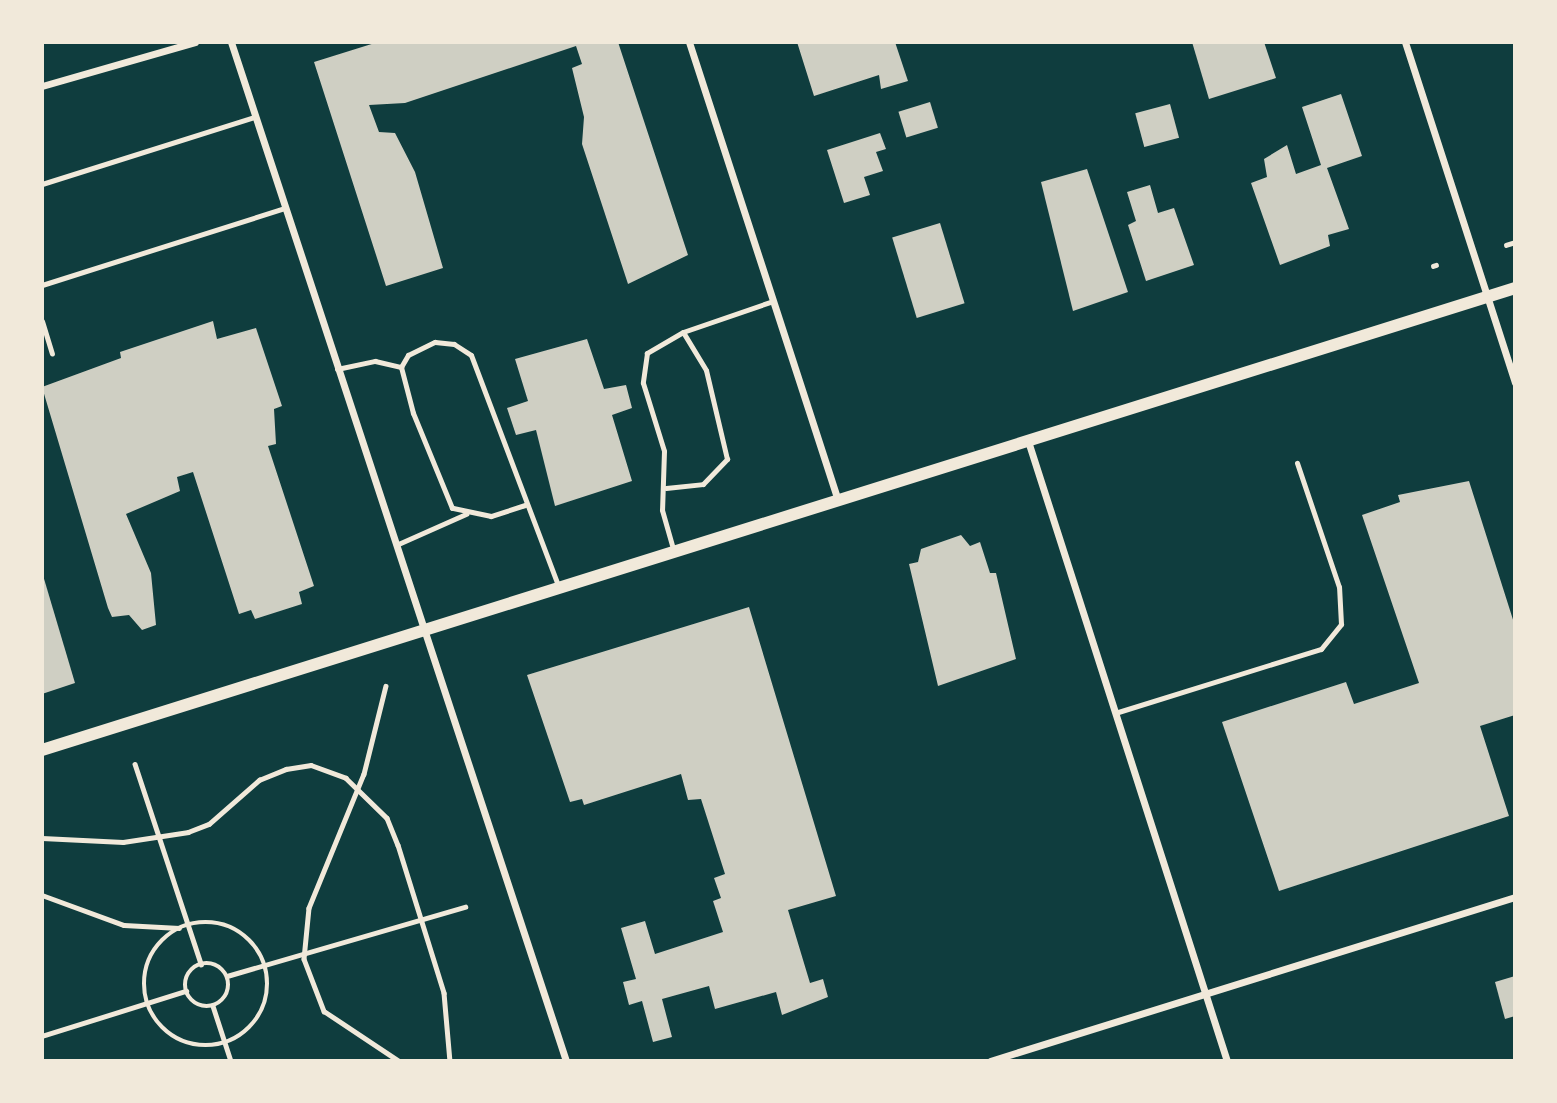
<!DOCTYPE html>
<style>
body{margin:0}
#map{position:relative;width:1557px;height:1103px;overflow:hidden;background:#0f3d3e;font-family:Cabin,sans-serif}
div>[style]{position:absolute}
.building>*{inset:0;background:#cfcfc3;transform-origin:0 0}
.path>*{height:4.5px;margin:-2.25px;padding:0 2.25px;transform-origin:2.25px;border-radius:2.25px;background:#f1e9da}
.path>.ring{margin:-2.25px;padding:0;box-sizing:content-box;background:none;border:4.5px solid #f1e9da;border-radius:50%}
.service>*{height:5px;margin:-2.5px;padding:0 2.5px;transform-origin:2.5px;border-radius:2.5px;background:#f1e9da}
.minor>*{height:7px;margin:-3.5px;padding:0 3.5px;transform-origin:3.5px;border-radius:3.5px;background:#f1e9da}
.tertiary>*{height:12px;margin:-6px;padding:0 6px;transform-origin:6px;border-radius:6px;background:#f1e9da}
span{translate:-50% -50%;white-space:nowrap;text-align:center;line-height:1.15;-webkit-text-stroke:7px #f1e9da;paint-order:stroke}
.frame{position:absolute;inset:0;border:44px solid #f1e9da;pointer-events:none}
</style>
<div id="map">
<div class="building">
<div style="clip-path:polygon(378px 42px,618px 42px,688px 255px,628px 284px,582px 144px,584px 117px,572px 68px,582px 64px,576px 46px,405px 103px,369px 105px,379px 132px,395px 133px,415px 172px,443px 268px,386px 286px,314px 62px)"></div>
<div style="clip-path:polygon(797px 42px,895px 42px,908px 81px,881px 89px,879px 75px,814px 96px)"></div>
<div style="clip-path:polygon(1192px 42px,1264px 42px,1276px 78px,1209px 99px)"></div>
<div style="clip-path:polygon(1341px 94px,1362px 156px,1327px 168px,1349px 229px,1328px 235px,1330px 246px,1280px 265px,1251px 183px,1267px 177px,1264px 159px,1287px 145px,1296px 174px,1321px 165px,1302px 107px)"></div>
<div style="left:930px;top:102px;width:27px;height:33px;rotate:73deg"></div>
<div style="left:1170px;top:104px;width:35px;height:36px;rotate:75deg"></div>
<div style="clip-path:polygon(880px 133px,886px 149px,876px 152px,883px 171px,864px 177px,870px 195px,844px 203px,827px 150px)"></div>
<div style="clip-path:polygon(1087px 169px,1128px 292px,1073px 311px,1041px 182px)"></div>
<div style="clip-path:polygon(1150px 185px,1158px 213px,1174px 208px,1194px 265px,1146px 281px,1128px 225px,1136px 221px,1127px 192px)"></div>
<div style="left:940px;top:223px;width:84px;height:50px;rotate:73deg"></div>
<div style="clip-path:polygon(213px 321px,217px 339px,256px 328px,282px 406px,274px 409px,276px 444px,268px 446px,314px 586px,299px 592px,302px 604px,255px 619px,251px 610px,239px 614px,193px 472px,177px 477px,180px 491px,126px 514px,151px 573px,156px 625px,142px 630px,129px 615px,112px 617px,108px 608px,42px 387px,121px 358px,120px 352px)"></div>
<div style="clip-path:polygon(587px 339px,604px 389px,626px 385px,632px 408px,612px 415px,632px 481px,555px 506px,536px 430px,516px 435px,507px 408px,528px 401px,515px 359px)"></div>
<div style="clip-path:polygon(1469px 481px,1515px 626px,1515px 715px,1480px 726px,1509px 816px,1279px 891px,1222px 722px,1346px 682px,1354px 704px,1419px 683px,1362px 515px,1400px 502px,1398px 495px)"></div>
<div style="clip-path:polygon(961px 535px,970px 546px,980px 542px,990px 573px,996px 573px,1016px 659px,938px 686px,909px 564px,918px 562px,921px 549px)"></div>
<div style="clip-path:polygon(42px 572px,75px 683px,42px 694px)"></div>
<div style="clip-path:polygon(749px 607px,836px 896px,788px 910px,810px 983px,823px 979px,828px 997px,782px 1015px,776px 992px,715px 1009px,709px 986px,662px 999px,672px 1037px,653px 1042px,642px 1001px,629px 1005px,623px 982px,636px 979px,621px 928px,645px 921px,655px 954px,723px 932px,713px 901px,721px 898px,714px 878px,725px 874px,701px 799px,688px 800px,681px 774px,584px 805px,582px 799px,570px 802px,527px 675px)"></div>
<div style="clip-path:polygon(1515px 976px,1515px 1016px,1505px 1019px,1495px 982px)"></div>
</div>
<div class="path">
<div style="left:1506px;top:245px;width:9px;rotate:-18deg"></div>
<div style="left:1433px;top:266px;width:3px;rotate:-18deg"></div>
<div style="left:386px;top:686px;width:91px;rotate:104deg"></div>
<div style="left:364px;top:774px;width:145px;rotate:112.3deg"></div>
<div style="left:309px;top:908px;width:51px;rotate:95.6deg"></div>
<div style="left:304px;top:959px;width:56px;rotate:69deg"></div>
<div style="left:324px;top:1011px;width:90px;rotate:33.7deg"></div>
<div style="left:135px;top:764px;width:211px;rotate:71.7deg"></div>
<div style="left:42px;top:838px;width:81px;rotate:2.8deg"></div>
<div style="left:123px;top:842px;width:66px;rotate:-8.7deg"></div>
<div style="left:188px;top:832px;width:22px;rotate:-21deg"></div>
<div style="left:209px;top:824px;width:67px;rotate:-41.3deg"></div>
<div style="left:259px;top:780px;width:29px;rotate:-22deg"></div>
<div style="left:286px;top:769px;width:25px;rotate:-9deg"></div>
<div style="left:311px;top:765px;width:37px;rotate:20deg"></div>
<div style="left:346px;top:778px;width:57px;rotate:44.3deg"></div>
<div style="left:387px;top:818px;width:29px;rotate:68deg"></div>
<div style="left:398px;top:845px;width:155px;rotate:72.7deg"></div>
<div style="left:444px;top:993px;width:68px;rotate:85deg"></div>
<div style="left:42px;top:895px;width:87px;rotate:20.1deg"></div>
<div style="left:124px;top:925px;width:55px;rotate:3.1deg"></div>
<div class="ring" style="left:144px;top:922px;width:119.5px;height:119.5px"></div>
<div class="ring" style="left:185px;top:963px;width:39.5px;height:39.5px"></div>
<div style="left:227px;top:976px;width:248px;rotate:-16.2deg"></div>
<div style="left:213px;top:1006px;width:58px;rotate:71.9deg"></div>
<div style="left:42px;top:1036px;width:151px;rotate:-17.4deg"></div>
</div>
<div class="service">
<div style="left:42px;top:184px;width:223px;rotate:-17.5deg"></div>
<div style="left:42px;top:285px;width:255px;rotate:-17.6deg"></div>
<div style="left:42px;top:321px;width:34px;rotate:73deg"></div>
<div style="left:683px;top:332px;width:95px;rotate:-19deg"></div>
<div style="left:337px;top:369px;width:39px;rotate:-12deg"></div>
<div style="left:375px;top:361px;width:27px;rotate:13deg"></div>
<div style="left:666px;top:488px;width:37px;rotate:-6deg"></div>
<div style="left:703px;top:484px;width:35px;rotate:-46deg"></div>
<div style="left:727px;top:459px;width:91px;rotate:-103.3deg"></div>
<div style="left:706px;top:370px;width:44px;rotate:-121.2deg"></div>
<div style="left:683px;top:332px;width:42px;rotate:149.7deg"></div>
<div style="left:647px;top:353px;width:30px;rotate:98deg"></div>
<div style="left:643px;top:383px;width:71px;rotate:72.8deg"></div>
<div style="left:664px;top:451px;width:59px;rotate:91.9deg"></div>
<div style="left:662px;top:510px;width:44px;rotate:74.1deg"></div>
<div style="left:525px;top:505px;width:36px;rotate:162deg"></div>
<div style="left:491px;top:516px;width:40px;rotate:-168deg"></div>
<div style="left:452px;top:508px;width:103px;rotate:-112.3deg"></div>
<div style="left:413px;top:413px;width:48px;rotate:-104.6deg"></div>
<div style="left:401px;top:367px;width:14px;rotate:-60deg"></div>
<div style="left:408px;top:355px;width:30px;rotate:-26deg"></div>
<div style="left:435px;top:342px;width:19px;rotate:6deg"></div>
<div style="left:454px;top:344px;width:20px;rotate:33deg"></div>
<div style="left:471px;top:355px;width:249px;rotate:69.3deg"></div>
<div style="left:396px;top:545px;width:77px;rotate:-23.9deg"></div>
<div style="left:1115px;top:713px;width:216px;rotate:-17.3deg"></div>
<div style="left:1321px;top:649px;width:32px;rotate:-51deg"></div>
<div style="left:1341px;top:624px;width:37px;rotate:-93deg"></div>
<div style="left:1339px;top:587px;width:131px;rotate:-108.7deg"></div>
</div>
<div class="minor">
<div style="left:231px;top:42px;width:1073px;rotate:71.8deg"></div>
<div style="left:689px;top:42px;width:482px;rotate:72deg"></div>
<div style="left:1405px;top:42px;width:358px;rotate:72.1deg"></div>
<div style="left:42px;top:86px;width:159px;rotate:-16deg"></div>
<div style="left:1028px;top:441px;width:651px;rotate:72.21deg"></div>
<div style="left:990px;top:1061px;width:550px;rotate:-17.35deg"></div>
</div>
<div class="tertiary">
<div style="left:42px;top:750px;width:1544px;rotate:-17.41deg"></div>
</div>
<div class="frame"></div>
</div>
